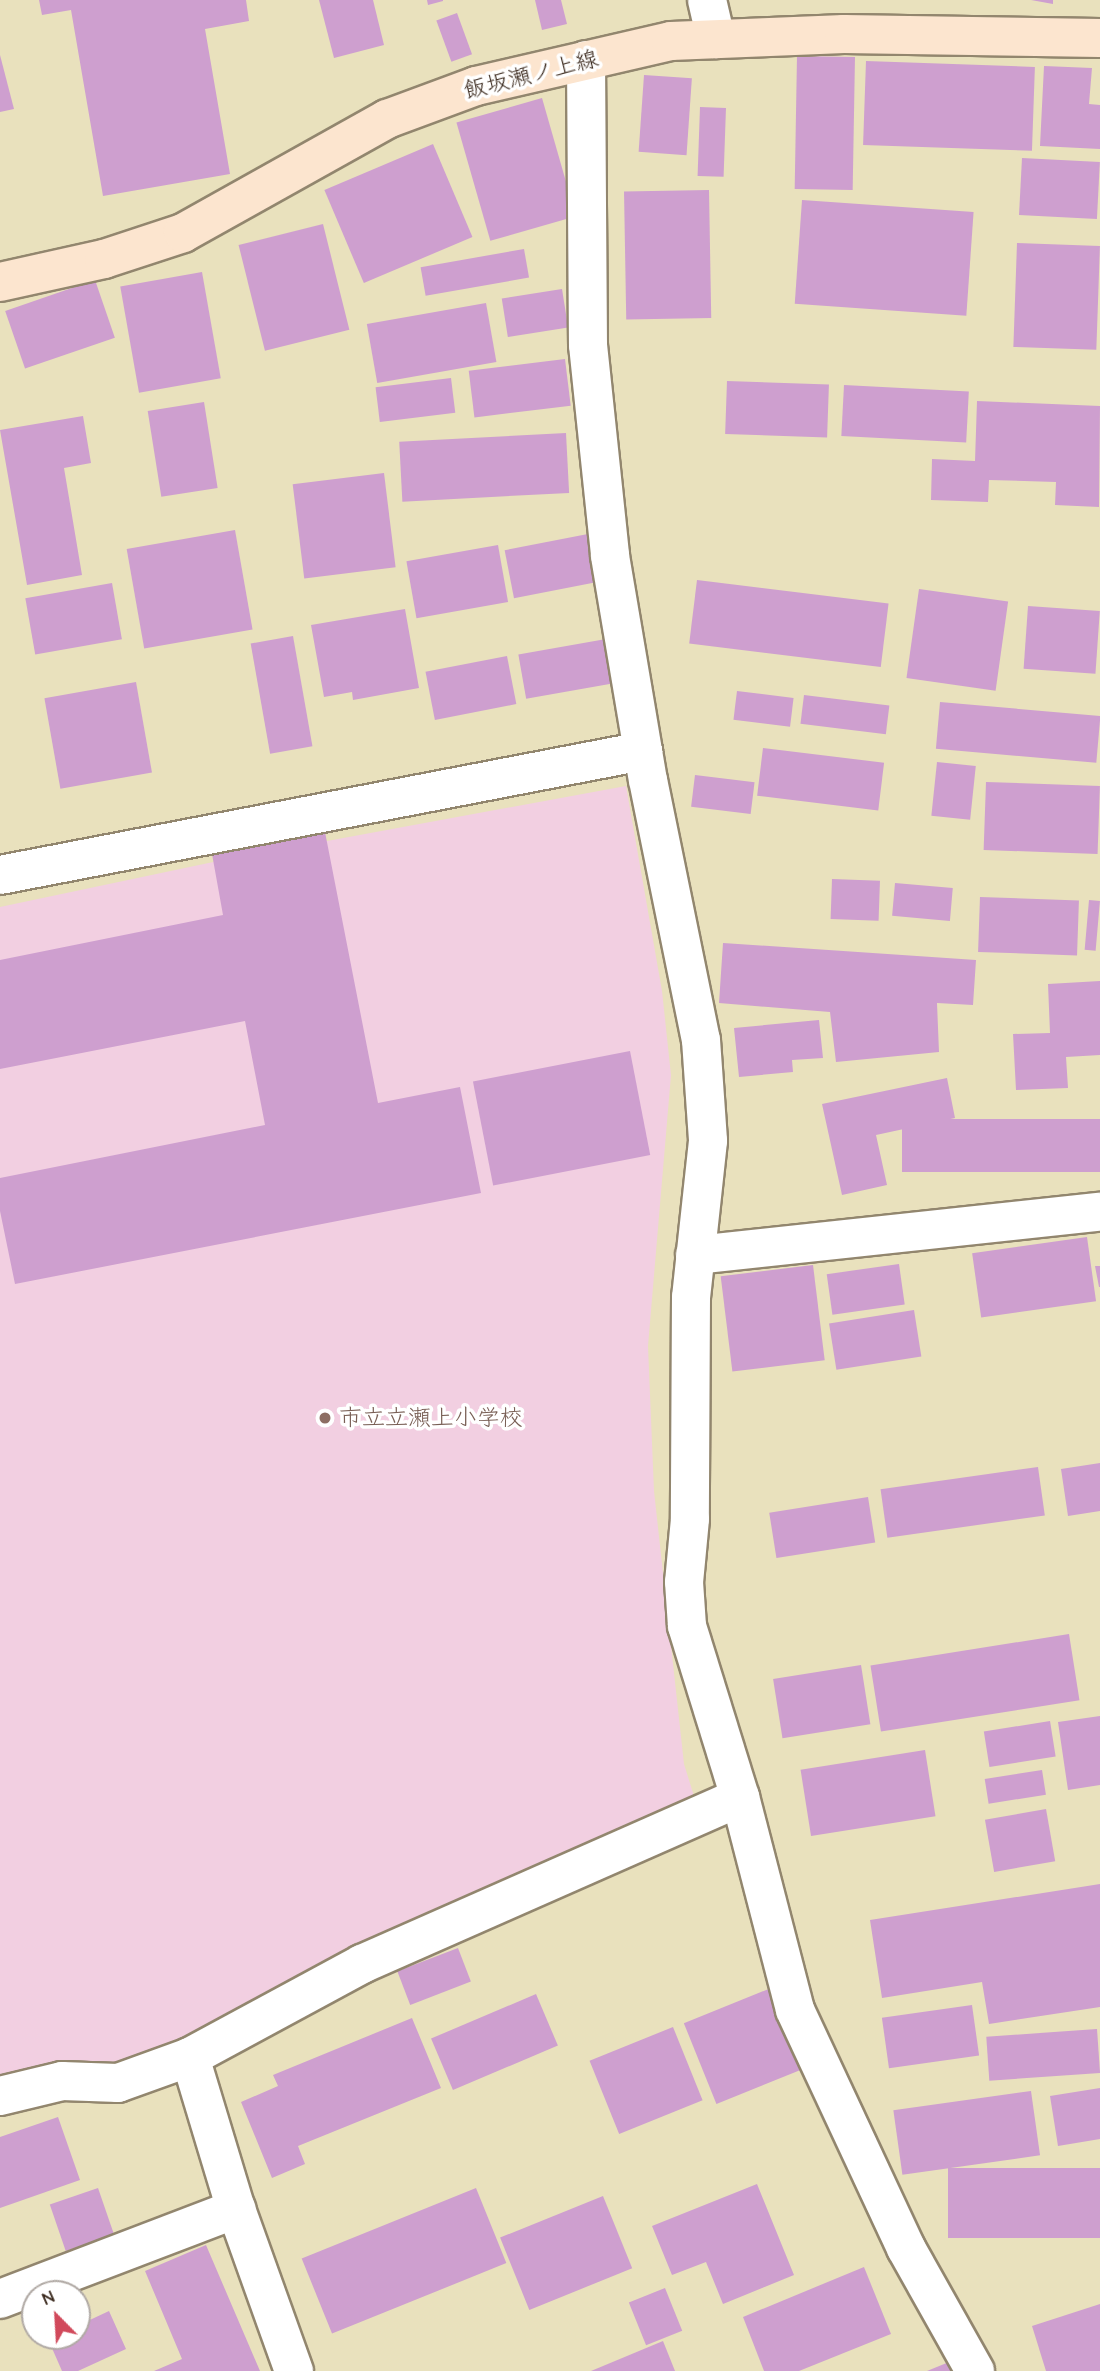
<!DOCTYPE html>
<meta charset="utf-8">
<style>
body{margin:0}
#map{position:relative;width:1100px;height:2371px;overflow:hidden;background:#e9e1bd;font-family:"Comic Neue","Klee One",sans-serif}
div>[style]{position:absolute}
.built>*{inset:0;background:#f2cfe1}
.building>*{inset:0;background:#ce9fcf;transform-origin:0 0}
.roads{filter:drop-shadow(2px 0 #92866e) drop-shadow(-2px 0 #92866e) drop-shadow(0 2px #92866e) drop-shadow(0 -2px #92866e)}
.minor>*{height:38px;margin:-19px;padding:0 19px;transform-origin:19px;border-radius:19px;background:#fff}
.secondary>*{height:38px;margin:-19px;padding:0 19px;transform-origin:19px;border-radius:19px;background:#fce5cf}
.dots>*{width:19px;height:19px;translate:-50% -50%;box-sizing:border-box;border:4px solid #fff;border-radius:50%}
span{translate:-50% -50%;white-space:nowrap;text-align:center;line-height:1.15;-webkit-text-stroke:7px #fff;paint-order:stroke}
.street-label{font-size:23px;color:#3b2a1e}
.education-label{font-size:23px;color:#785e54}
.left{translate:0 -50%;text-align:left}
.north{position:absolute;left:21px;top:2280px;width:70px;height:70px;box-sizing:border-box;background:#fff;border:2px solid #b1aaa5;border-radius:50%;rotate:336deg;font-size:19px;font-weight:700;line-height:28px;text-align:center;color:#3b2a1e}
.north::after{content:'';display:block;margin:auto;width:24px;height:32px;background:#d1495b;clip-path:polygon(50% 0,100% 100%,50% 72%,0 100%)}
</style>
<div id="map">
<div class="built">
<div style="clip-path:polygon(626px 786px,662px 991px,671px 1075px,648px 1346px,654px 1491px,684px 1764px,703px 1825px,142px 2073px,0 2096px,0 907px,218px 861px)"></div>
</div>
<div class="building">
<div style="clip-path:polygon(39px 0,246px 0,249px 21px,205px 29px,230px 174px,103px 196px,71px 10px,42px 15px)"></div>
<div style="clip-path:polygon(319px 0,373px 0,384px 45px,334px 58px)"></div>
<div style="clip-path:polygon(427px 0,443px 0,443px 1px,428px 5px)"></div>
<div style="clip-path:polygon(535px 0,561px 0,567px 24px,542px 30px)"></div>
<div style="clip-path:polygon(1031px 0,1053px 0,1053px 4px)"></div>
<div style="left:457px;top:13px;width:44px;height:22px;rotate:70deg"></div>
<div style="clip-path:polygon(0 55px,14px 109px,0 112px)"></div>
<div style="left:797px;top:56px;width:58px;height:133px;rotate:1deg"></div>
<div style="left:866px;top:61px;width:169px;height:84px;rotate:2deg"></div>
<div style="clip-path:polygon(1044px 66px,1092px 68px,1089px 104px,1100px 105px,1100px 149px,1040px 146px)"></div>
<div style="left:644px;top:75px;width:48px;height:77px;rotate:4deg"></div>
<div style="left:542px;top:98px;width:123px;height:89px;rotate:74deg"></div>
<div style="left:700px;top:107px;width:26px;height:69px;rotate:2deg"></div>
<div style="left:433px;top:144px;width:101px;height:118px;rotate:67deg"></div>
<div style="left:1022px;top:158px;width:78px;height:57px;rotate:3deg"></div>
<div style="left:709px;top:190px;width:128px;height:85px;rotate:89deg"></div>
<div style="left:802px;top:200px;width:172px;height:104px;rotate:4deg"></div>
<div style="left:323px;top:224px;width:109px;height:87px;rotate:76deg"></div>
<div style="left:1017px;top:243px;width:83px;height:104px;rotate:2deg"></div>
<div style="left:524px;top:249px;width:29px;height:105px;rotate:80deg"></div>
<div style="left:202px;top:272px;width:108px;height:83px;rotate:80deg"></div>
<div style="left:95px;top:280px;width:61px;height:95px;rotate:71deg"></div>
<div style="left:562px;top:289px;width:39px;height:61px;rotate:81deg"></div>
<div style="left:486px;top:303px;width:60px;height:121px;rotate:80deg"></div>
<div style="left:565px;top:359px;width:47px;height:97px;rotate:83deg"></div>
<div style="left:451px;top:378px;width:35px;height:76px;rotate:83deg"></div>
<div style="left:727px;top:381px;width:102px;height:53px;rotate:2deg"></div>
<div style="left:844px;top:385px;width:125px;height:51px;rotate:3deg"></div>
<div style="clip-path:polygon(977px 401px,1100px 406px,1099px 507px,1055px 505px,1056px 482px,989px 480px,988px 502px,931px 500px,932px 459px,975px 461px)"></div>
<div style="left:204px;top:402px;width:87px;height:57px;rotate:81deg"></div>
<div style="clip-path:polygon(83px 416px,91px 463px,64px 468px,82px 575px,27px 585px,0 430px)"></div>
<div style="left:566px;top:433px;width:60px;height:167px;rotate:87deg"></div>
<div style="left:384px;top:473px;width:95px;height:92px;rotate:83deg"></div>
<div style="left:235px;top:530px;width:101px;height:110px;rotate:80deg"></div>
<div style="left:593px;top:533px;width:49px;height:90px;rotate:79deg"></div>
<div style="left:498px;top:545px;width:58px;height:93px;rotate:80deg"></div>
<div style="left:697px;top:580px;width:193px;height:64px;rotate:7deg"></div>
<div style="left:112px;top:583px;width:57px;height:88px;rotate:80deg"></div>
<div style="left:919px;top:589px;width:90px;height:90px;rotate:8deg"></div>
<div style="left:1028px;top:606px;width:72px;height:63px;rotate:4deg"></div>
<div style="clip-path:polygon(405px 609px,419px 688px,353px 700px,352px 692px,324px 697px,311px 625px)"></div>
<div style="left:293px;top:636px;width:112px;height:43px;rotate:80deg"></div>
<div style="left:606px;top:639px;width:45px;height:89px;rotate:80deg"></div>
<div style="left:507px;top:656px;width:49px;height:83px;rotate:79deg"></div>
<div style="left:136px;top:682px;width:92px;height:93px;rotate:80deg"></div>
<div style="left:737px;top:691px;width:57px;height:29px;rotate:7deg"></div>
<div style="left:804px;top:695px;width:86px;height:29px;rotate:7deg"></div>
<div style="left:940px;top:702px;width:161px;height:47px;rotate:5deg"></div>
<div style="left:763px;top:748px;width:122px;height:48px;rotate:7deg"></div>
<div style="left:937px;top:762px;width:39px;height:54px;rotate:6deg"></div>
<div style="left:695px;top:775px;width:60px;height:32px;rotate:7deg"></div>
<div style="left:986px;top:782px;width:114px;height:68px;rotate:2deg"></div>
<div style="clip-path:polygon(325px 832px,378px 1103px,460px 1087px,481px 1193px,15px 1284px,0 1211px,0 1178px,265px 1125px,245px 1021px,0 1069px,0 960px,223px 915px,212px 854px)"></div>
<div style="left:832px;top:879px;width:48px;height:40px;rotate:2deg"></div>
<div style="left:895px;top:883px;width:58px;height:33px;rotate:5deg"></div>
<div style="left:980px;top:897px;width:99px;height:55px;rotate:2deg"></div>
<div style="left:1089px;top:900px;width:11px;height:50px;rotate:5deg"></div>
<div style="clip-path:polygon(723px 943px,976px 960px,973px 1005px,937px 1003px,939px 1052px,836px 1062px,830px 1012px,719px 1003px)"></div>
<div style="clip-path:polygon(1100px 981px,1100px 1055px,1066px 1057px,1068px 1088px,1016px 1090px,1013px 1034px,1050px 1033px,1048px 984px)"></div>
<div style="clip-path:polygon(819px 1020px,823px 1058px,792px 1060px,793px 1072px,739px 1077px,734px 1028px)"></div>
<div style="left:630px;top:1051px;width:106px;height:160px;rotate:79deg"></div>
<div style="clip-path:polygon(947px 1078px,955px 1118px,876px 1135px,887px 1185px,842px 1195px,822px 1104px)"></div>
<div style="left:1100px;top:1119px;width:53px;height:198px;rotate:90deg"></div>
<div style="left:1087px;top:1237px;width:65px;height:116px;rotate:82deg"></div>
<div style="left:899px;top:1264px;width:41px;height:73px;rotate:82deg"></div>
<div style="left:813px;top:1265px;width:96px;height:93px;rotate:83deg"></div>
<div style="clip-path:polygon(1095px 1266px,1100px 1266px,1100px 1287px,1099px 1287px)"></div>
<div style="left:914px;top:1310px;width:47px;height:86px;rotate:81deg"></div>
<div style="clip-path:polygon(1100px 1463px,1100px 1511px,1068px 1516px,1061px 1469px)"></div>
<div style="left:1038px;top:1467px;width:49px;height:159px;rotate:82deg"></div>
<div style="left:868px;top:1497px;width:46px;height:100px;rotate:81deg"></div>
<div style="left:1069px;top:1634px;width:67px;height:201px;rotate:81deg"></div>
<div style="left:861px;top:1665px;width:60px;height:89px;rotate:81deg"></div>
<div style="clip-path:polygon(1100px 1716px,1100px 1785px,1068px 1790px,1058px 1722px)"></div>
<div style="left:1050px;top:1721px;width:36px;height:67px;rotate:81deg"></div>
<div style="left:925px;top:1750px;width:67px;height:126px;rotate:81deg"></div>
<div style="left:1042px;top:1770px;width:25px;height:58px;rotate:81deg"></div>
<div style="left:1046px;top:1809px;width:53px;height:62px;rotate:80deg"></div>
<div style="clip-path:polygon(1100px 1884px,1100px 2007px,989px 2024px,982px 1982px,882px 1998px,870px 1920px)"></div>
<div style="left:458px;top:1948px;width:36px;height:65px;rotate:69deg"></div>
<div style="left:771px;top:1988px;width:87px;height:94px;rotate:68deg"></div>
<div style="left:536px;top:1994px;width:56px;height:114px;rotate:67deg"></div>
<div style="left:972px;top:2005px;width:51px;height:91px;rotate:82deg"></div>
<div style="clip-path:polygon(412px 2018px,441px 2088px,298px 2146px,305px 2164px,272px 2178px,241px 2102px,278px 2086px,273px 2075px)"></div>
<div style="left:673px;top:2027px;width:79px;height:90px;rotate:68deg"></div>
<div style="left:1097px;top:2029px;width:44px;height:111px;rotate:86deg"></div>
<div style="clip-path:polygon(1100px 2088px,1100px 2139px,1058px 2146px,1050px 2096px)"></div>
<div style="left:1031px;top:2091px;width:65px;height:139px;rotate:82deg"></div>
<div style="clip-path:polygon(58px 2117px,80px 2180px,0 2208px,0 2137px)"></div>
<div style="left:1100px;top:2168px;width:70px;height:152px;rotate:90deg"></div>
<div style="clip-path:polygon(757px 2184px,794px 2275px,723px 2304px,706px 2262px,672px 2275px,652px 2226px)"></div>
<div style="left:98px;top:2188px;width:49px;height:51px;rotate:71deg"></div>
<div style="left:476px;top:2188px;width:81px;height:188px;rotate:68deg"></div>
<div style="left:603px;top:2196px;width:78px;height:111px;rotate:68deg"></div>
<div style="clip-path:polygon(206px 2245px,260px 2371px,154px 2371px,182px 2359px,145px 2271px)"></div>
<div style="clip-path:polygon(864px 2267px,891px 2334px,799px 2371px,764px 2371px,743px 2317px)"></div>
<div style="left:665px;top:2288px;width:46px;height:39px;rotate:68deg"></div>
<div style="clip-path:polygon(1100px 2304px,1100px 2371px,1046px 2371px,1032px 2326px)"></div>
<div style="clip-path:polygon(109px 2311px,126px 2349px,78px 2371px,62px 2371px,48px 2339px,77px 2336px,77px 2326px)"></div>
<div style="clip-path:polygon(663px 2341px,675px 2371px,591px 2371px)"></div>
<div style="clip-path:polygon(949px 2362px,953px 2371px,927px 2371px)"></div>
</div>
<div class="roads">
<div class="minor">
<div style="left:707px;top:0;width:40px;rotate:77deg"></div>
<div style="left:586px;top:60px;width:285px;rotate:89.6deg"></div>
<div style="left:588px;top:345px;width:212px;rotate:84deg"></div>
<div style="left:610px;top:556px;width:227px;rotate:80.4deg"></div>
<div style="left:648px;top:780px;width:265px;rotate:78.5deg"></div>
<div style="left:701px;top:1040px;width:101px;rotate:86deg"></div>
<div style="left:708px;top:1141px;width:157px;rotate:96.2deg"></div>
<div style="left:691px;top:1297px;width:222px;rotate:90.3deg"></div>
<div style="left:690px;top:1519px;width:63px;rotate:95.4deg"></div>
<div style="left:684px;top:1582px;width:44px;rotate:86.1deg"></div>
<div style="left:687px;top:1626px;width:179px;rotate:72.8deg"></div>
<div style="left:740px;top:1797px;width:220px;rotate:75.5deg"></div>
<div style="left:795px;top:2010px;width:263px;rotate:65deg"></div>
<div style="left:906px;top:2248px;width:141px;rotate:60.7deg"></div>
<div style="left:0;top:875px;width:655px;rotate:-10.92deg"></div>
<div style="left:695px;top:1255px;width:407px;rotate:-6.1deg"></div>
<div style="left:190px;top:2057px;width:159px;rotate:73.2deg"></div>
<div style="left:236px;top:2209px;width:172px;rotate:70.3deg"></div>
<div style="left:0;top:2096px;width:64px;rotate:-13.6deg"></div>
<div style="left:62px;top:2081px;width:56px;rotate:2deg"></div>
<div style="left:118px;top:2083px;width:77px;rotate:-19.9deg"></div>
<div style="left:190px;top:2057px;width:196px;rotate:-28.4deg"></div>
<div style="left:362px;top:1964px;width:413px;rotate:-23.8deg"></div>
<div style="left:0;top:2299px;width:253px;rotate:-20.9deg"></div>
</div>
<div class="secondary">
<div style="left:0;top:282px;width:107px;rotate:-12.5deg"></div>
<div style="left:104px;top:259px;width:83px;rotate:-18.2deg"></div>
<div style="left:183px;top:233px;width:234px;rotate:-29.2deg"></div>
<div style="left:387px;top:119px;width:95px;rotate:-20.3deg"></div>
<div style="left:476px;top:86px;width:200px;rotate:-13deg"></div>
<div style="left:671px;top:41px;width:173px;rotate:-2.3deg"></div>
<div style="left:844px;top:34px;width:256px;rotate:0.9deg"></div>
</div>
</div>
<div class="dots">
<div style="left:325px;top:1418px;background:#8d6e63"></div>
</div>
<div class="street-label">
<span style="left:531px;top:75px;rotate:-14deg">飯坂瀬ノ上線</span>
</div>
<div class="education-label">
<span class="left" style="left:339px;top:1418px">市立立瀬上小学校</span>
</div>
<div class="north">N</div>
</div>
